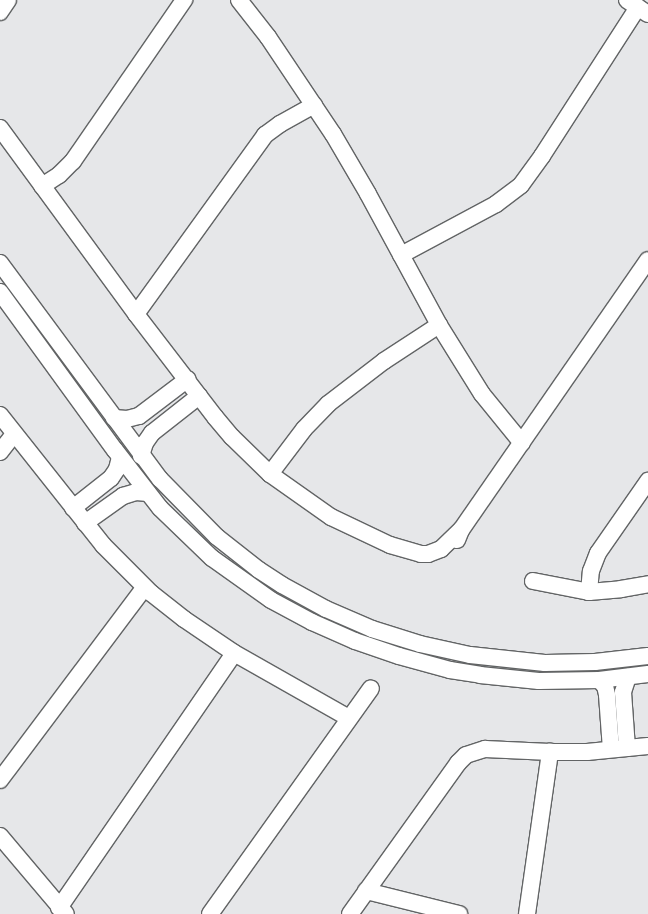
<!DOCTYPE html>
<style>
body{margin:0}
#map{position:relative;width:648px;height:914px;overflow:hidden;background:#e6e7e9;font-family:"Crimson Pro",serif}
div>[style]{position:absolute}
.roads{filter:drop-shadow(1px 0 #626465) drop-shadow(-1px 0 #626465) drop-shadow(0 1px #626465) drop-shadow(0 -1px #626465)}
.minor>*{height:16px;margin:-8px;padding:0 8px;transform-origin:8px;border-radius:8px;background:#fff}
span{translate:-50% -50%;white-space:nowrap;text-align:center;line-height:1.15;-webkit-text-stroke:3.5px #fff;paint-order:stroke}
</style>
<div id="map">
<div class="roads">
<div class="minor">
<div style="left:239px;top:0;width:47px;rotate:51.9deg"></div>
<div style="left:268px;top:37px;width:117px;rotate:56.2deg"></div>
<div style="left:333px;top:134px;width:69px;rotate:59.7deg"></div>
<div style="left:368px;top:194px;width:149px;rotate:61.5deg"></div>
<div style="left:439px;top:325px;width:81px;rotate:58.1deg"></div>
<div style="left:482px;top:394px;width:63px;rotate:50.8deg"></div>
<div style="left:627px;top:0;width:25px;rotate:34deg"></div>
<div style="left:0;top:12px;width:14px;rotate:-56deg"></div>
<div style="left:0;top:128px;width:230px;rotate:53.8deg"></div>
<div style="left:136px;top:314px;width:130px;rotate:52.5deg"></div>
<div style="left:215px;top:417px;width:26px;rotate:50deg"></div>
<div style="left:232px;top:437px;width:53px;rotate:44.2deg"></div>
<div style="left:270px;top:474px;width:75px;rotate:35.2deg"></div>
<div style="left:331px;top:517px;width:65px;rotate:25.4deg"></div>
<div style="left:390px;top:545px;width:32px;rotate:16deg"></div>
<div style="left:421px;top:554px;width:7px"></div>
<div style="left:428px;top:554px;width:14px;rotate:-21deg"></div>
<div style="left:441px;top:549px;width:28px;rotate:-44deg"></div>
<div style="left:42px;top:186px;width:20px;rotate:-33deg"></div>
<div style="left:59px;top:175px;width:20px;rotate:-45deg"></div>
<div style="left:73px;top:161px;width:196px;rotate:-55.4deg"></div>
<div style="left:401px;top:255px;width:108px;rotate:-28.2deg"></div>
<div style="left:496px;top:204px;width:31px;rotate:-37deg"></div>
<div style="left:521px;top:185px;width:36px;rotate:-54deg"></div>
<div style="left:542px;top:156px;width:177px;rotate:-57.2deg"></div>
<div style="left:0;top:263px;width:269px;rotate:53.5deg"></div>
<div style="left:160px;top:479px;width:81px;rotate:45.5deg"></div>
<div style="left:217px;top:537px;width:53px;rotate:38.2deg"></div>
<div style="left:259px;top:570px;width:27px;rotate:33deg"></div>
<div style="left:282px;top:585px;width:50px;rotate:28.6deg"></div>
<div style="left:326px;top:609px;width:50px;rotate:23.5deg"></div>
<div style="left:372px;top:629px;width:50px;rotate:17.4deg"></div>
<div style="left:420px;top:644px;width:51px;rotate:12.4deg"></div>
<div style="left:470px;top:655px;width:75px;rotate:6.1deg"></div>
<div style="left:545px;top:663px;width:50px;rotate:-1.1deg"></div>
<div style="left:595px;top:662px;width:53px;rotate:-6.5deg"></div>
<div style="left:0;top:292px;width:195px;rotate:54deg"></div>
<div style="left:115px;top:450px;width:73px;rotate:52.2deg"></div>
<div style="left:160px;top:508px;width:72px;rotate:43.9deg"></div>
<div style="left:212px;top:558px;width:72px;rotate:35.4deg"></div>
<div style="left:271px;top:600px;width:47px;rotate:28.2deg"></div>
<div style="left:312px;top:622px;width:47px;rotate:23.8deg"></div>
<div style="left:355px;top:641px;width:46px;rotate:18.8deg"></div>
<div style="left:399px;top:656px;width:53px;rotate:15.4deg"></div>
<div style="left:450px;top:670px;width:30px;rotate:9deg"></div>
<div style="left:480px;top:675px;width:59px;rotate:5.8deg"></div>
<div style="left:539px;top:681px;width:60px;rotate:-1deg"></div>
<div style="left:599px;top:680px;width:49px;rotate:-7deg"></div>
<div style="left:136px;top:314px;width:221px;rotate:-54.2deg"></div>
<div style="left:265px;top:135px;width:19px;rotate:-36deg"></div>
<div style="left:280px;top:124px;width:39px;rotate:-29deg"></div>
<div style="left:0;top:415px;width:166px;rotate:51.6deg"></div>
<div style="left:103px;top:545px;width:68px;rotate:45deg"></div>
<div style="left:151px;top:593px;width:42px;rotate:38.2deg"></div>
<div style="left:184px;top:619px;width:60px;rotate:34.2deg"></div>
<div style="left:234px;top:653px;width:132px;rotate:29.5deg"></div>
<div style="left:114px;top:418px;width:13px;rotate:4deg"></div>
<div style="left:127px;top:419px;width:12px;rotate:-14deg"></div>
<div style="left:139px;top:416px;width:61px;rotate:-37.1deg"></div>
<div style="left:0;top:452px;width:23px;rotate:-52deg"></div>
<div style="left:141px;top:456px;width:14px;rotate:-73deg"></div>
<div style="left:145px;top:443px;width:12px;rotate:-55deg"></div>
<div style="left:152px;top:433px;width:60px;rotate:-38.2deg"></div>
<div style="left:270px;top:474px;width:56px;rotate:-52.9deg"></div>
<div style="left:304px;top:429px;width:35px;rotate:-46deg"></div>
<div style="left:328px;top:404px;width:71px;rotate:-37.5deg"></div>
<div style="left:384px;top:361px;width:66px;rotate:-33.2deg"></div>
<div style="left:73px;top:508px;width:48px;rotate:-38.3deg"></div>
<div style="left:111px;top:478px;width:11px;rotate:-56deg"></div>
<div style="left:117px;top:469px;width:12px;rotate:-76deg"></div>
<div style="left:85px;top:523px;width:47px;rotate:-35.4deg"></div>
<div style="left:123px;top:496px;width:14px;rotate:-17deg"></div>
<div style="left:136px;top:492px;width:12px;rotate:5deg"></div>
<div style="left:457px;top:540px;width:11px;rotate:-68deg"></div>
<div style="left:461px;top:530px;width:328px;rotate:-55.3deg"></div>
<div style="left:533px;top:581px;width:57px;rotate:11.1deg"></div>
<div style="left:589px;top:592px;width:32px;rotate:-5deg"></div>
<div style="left:621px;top:589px;width:27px;rotate:-10deg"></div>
<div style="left:589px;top:592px;width:21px;rotate:-85deg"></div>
<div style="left:591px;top:571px;width:19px;rotate:-69deg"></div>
<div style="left:598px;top:553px;width:88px;rotate:-55.2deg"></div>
<div style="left:599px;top:680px;width:8px;rotate:45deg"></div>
<div style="left:605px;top:686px;width:9px;rotate:77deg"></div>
<div style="left:607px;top:695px;width:54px;rotate:85.8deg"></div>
<div style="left:627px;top:748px;width:56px;rotate:-94.1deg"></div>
<div style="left:623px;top:692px;width:16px;rotate:-72deg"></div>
<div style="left:0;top:780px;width:240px;rotate:-53.1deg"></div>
<div style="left:0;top:836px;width:102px;rotate:49.8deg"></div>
<div style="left:366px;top:891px;width:96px;rotate:13.9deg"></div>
<div style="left:59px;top:908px;width:309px;rotate:-55.5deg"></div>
<div style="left:210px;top:914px;width:277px;rotate:-54.5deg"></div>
<div style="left:350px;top:914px;width:186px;rotate:-54.4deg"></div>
<div style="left:458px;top:763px;width:11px;rotate:-45deg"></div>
<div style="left:466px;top:755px;width:20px;rotate:-18deg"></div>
<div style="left:485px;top:749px;width:65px;rotate:2.6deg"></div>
<div style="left:550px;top:752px;width:37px"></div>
<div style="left:587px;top:752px;width:61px;rotate:-5.6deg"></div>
<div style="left:527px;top:914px;width:164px;rotate:-81.9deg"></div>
</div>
</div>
</div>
